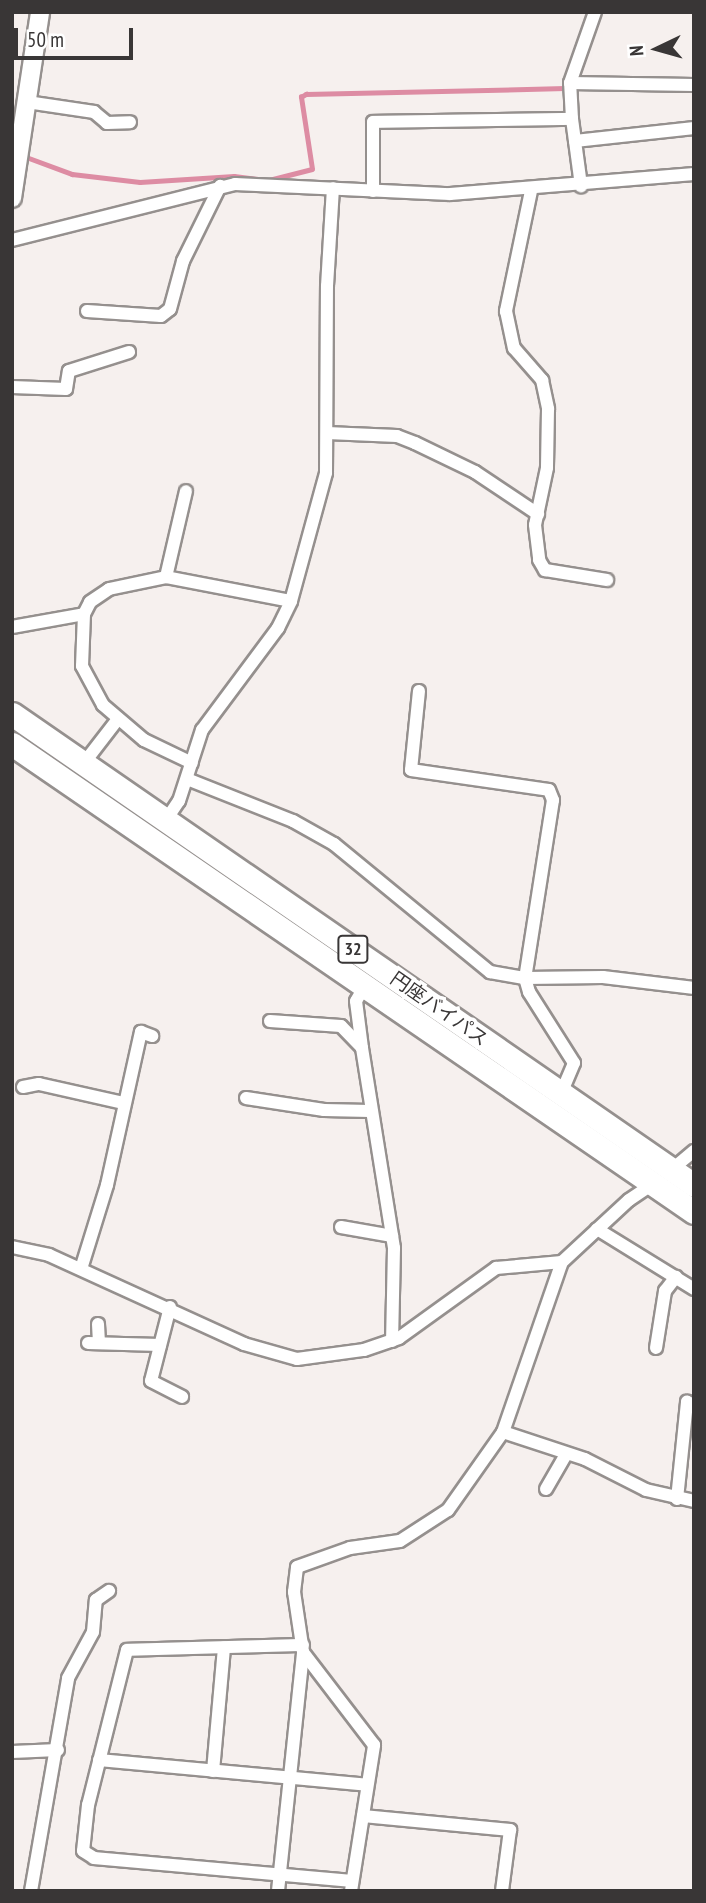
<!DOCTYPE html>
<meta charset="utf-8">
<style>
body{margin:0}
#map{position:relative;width:706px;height:1903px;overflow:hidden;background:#f6f0ee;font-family:"PT Sans Narrow","Noto Sans JP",sans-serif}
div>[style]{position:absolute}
.stream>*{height:4.5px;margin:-2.25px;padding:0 2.25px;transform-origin:2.25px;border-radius:2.25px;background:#dd8ca3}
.roads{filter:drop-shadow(2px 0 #95908e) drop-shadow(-2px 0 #95908e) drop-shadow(0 2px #95908e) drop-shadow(0 -2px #95908e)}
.street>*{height:12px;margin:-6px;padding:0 6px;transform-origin:6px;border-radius:6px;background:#fff}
.secondary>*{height:18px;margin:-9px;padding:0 9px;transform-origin:9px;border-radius:9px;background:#fff}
.highway>*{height:23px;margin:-11.5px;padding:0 11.5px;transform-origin:11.5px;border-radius:11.5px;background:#fff}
span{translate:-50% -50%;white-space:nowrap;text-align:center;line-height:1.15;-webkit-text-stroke:7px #fff;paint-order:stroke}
.shield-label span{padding:2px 5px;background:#fff;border:2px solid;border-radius:5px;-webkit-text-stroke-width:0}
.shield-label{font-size:18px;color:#393636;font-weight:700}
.street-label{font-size:19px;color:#393636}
.frame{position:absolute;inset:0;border:14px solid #393636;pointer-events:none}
.north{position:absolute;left:622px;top:14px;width:70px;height:70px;-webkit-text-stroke:5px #fff;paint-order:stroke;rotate:265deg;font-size:19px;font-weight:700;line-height:28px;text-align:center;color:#393636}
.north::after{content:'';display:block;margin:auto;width:24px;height:32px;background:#393636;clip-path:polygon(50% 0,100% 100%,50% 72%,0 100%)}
.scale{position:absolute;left:14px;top:28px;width:119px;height:32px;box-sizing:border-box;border:4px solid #393636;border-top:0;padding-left:9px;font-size:21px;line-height:24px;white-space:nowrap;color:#393636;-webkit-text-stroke:5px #fff;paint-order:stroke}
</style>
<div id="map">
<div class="stream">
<div style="left:29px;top:158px;width:46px;rotate:20.4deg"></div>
<div style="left:72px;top:174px;width:68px;rotate:6.7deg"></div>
<div style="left:140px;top:182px;width:94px;rotate:-3.7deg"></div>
<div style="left:234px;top:176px;width:35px;rotate:7deg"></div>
<div style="left:269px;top:180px;width:44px;rotate:-14.3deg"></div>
<div style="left:312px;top:169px;width:73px;rotate:-98.7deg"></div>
<div style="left:301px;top:97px;width:6px;rotate:-31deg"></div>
<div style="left:306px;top:94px;width:259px;rotate:-1.3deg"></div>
</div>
<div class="roads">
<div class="street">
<div style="left:570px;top:83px;width:124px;rotate:0.9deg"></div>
<div style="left:27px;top:102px;width:68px;rotate:8.5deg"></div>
<div style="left:94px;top:112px;width:17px;rotate:40deg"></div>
<div style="left:107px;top:123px;width:23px;rotate:-2deg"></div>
<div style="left:572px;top:119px;width:36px;rotate:-93deg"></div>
<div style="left:570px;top:83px;width:75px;rotate:-70.6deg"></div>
<div style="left:575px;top:141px;width:120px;rotate:-6.2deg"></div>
<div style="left:373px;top:191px;width:69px;rotate:-90deg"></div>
<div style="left:373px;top:122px;width:199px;rotate:-0.9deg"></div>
<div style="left:572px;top:119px;width:68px;rotate:82.3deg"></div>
<div style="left:531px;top:191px;width:123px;rotate:101.8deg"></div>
<div style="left:506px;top:311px;width:38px;rotate:78deg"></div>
<div style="left:514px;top:348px;width:43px;rotate:48.8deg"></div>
<div style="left:542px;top:380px;width:30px;rotate:78deg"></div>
<div style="left:548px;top:409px;width:59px;rotate:91deg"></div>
<div style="left:547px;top:468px;width:58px;rotate:101.9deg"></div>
<div style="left:535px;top:525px;width:35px;rotate:83deg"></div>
<div style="left:539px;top:560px;width:12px;rotate:59deg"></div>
<div style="left:545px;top:570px;width:63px;rotate:9.2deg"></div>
<div style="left:12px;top:240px;width:230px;rotate:-14.1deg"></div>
<div style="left:235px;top:184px;width:215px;rotate:2.7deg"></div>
<div style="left:450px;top:194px;width:245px;rotate:-4.7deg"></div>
<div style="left:87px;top:311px;width:74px;rotate:3.9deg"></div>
<div style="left:161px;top:316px;width:11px;rotate:-38deg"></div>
<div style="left:170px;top:309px;width:50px;rotate:-74.8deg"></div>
<div style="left:183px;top:261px;width:84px;rotate:-63.7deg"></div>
<div style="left:12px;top:387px;width:54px;rotate:2.1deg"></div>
<div style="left:66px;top:389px;width:18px;rotate:-81deg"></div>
<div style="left:69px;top:371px;width:63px;rotate:-17.6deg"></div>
<div style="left:327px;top:433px;width:70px;rotate:2.5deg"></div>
<div style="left:397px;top:436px;width:19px;rotate:21deg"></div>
<div style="left:415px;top:443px;width:67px;rotate:25.8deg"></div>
<div style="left:475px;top:472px;width:76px;rotate:33.7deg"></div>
<div style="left:166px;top:577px;width:88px;rotate:-76.9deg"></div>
<div style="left:84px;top:614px;width:52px;rotate:92.2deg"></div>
<div style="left:82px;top:666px;width:44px;rotate:61.7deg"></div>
<div style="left:103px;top:705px;width:54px;rotate:40.5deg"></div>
<div style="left:144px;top:740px;width:53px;rotate:25.6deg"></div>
<div style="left:12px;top:627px;width:73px;rotate:-10.2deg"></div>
<div style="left:84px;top:614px;width:13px;rotate:-63deg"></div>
<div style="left:90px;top:602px;width:23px;rotate:-34deg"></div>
<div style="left:109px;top:589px;width:58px;rotate:-11.9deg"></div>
<div style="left:166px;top:577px;width:127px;rotate:10.9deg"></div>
<div style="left:419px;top:691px;width:79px;rotate:95.8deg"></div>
<div style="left:411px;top:770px;width:139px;rotate:8.2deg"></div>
<div style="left:549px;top:790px;width:11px;rotate:68deg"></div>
<div style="left:553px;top:800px;width:180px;rotate:98.9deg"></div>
<div style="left:525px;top:978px;width:15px;rotate:74deg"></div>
<div style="left:529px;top:992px;width:84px;rotate:57.6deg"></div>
<div style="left:574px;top:1063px;width:33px;rotate:113deg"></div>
<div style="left:84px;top:763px;width:56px;rotate:-52.3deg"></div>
<div style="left:187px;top:779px;width:114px;rotate:21.6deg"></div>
<div style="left:293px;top:821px;width:47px;rotate:29.3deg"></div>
<div style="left:334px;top:844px;width:202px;rotate:39.4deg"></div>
<div style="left:490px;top:972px;width:36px;rotate:10deg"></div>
<div style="left:525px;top:978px;width:78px;rotate:-0.7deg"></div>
<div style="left:603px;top:977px;width:92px;rotate:6.9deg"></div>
<div style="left:166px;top:820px;width:23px;rotate:-56deg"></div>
<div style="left:179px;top:801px;width:75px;rotate:-72.1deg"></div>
<div style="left:202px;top:730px;width:127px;rotate:-53.3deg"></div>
<div style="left:278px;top:628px;width:30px;rotate:-64deg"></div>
<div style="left:291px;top:601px;width:133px;rotate:-74.7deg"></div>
<div style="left:326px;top:473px;width:187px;rotate:-89.7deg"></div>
<div style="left:327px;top:286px;width:98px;rotate:-86.5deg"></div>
<div style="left:270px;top:1021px;width:71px;rotate:4deg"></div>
<div style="left:341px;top:1026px;width:30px;rotate:46deg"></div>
<div style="left:362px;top:1048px;width:203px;rotate:80.9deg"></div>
<div style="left:394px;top:1248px;width:93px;rotate:91.2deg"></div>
<div style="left:362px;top:1048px;width:47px;rotate:-97.3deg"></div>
<div style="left:356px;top:1001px;width:17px;rotate:-59deg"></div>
<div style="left:23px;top:1087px;width:16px;rotate:-11deg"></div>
<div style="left:39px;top:1084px;width:86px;rotate:12.7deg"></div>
<div style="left:246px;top:1098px;width:79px;rotate:8.7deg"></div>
<div style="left:324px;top:1110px;width:46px;rotate:1.2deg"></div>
<div style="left:670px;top:1171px;width:31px;rotate:-40deg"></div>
<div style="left:341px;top:1227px;width:52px;rotate:10deg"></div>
<div style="left:597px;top:1229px;width:114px;rotate:31.7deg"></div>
<div style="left:12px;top:1247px;width:38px;rotate:12deg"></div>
<div style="left:49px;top:1255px;width:214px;rotate:24.5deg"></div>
<div style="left:244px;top:1344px;width:55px;rotate:15.8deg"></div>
<div style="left:297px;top:1359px;width:68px;rotate:-7.7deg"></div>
<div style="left:364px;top:1350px;width:37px;rotate:-19deg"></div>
<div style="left:399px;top:1338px;width:120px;rotate:-35.8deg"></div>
<div style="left:496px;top:1268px;width:66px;rotate:-5.2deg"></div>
<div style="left:81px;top:1269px;width:88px;rotate:-72.8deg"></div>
<div style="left:107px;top:1185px;width:157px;rotate:-77.5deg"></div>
<div style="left:141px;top:1032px;width:12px;rotate:20deg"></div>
<div style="left:170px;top:1307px;width:76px;rotate:104.4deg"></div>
<div style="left:151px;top:1381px;width:35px;rotate:27deg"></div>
<div style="left:98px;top:1324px;width:19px;rotate:87deg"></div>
<div style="left:88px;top:1343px;width:72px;rotate:1.6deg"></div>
<div style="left:656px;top:1348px;width:58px;rotate:-81deg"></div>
<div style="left:665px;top:1291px;width:18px;rotate:-52deg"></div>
<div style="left:503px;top:1432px;width:86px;rotate:18.2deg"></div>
<div style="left:585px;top:1459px;width:68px;rotate:26.9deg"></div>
<div style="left:646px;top:1490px;width:49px;rotate:12.9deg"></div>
<div style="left:546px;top:1489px;width:39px;rotate:-60deg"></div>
<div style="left:677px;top:1499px;width:98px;rotate:-84.1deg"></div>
<div style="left:687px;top:1402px;width:8px;rotate:23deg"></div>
<div style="left:303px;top:1645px;width:176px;rotate:178.4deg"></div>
<div style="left:127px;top:1650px;width:160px;rotate:104.1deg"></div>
<div style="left:88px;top:1805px;width:46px;rotate:96.2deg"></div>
<div style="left:83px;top:1851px;width:13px;rotate:32deg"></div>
<div style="left:94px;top:1858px;width:259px;rotate:5.1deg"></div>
<div style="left:12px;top:1752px;width:46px;rotate:-2.5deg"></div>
<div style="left:99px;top:1760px;width:269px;rotate:5.3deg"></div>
<div style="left:213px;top:1771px;width:124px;rotate:-84.9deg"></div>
<div style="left:363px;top:1816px;width:148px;rotate:5.4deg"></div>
<div style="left:510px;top:1830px;width:62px;rotate:97.5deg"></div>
<div style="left:31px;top:1891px;width:216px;rotate:-80.1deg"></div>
<div style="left:68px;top:1678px;width:52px;rotate:-61.5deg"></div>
<div style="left:93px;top:1632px;width:32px;rotate:-85deg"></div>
<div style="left:96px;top:1600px;width:16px;rotate:-35deg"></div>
<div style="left:278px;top:1891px;width:240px;rotate:-84deg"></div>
<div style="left:351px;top:1891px;width:148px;rotate:-81deg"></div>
<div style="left:374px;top:1745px;width:117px;rotate:-127.4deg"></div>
<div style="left:303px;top:1652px;width:61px;rotate:-98.5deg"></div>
<div style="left:294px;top:1592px;width:25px;rotate:-83deg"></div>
<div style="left:297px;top:1567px;width:56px;rotate:-19.7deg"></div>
<div style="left:350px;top:1548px;width:50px;rotate:-8deg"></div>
<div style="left:400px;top:1541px;width:57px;rotate:-32.9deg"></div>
<div style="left:448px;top:1510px;width:95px;rotate:-54.8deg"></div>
<div style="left:503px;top:1432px;width:180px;rotate:-70.9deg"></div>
<div style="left:562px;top:1262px;width:91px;rotate:-42.8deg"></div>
<div style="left:629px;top:1200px;width:32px;rotate:-34deg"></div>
</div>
<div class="secondary">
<div style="left:12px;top:198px;width:188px;rotate:-81.4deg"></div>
</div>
<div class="highway">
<div style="left:12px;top:714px;width:829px;rotate:34.63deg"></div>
<div style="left:12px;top:744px;width:827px;rotate:34.46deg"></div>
</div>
</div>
<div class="shield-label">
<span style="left:353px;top:949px">32</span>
</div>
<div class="street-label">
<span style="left:439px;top:1009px;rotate:35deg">円座バイパス</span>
</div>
<div class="frame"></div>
<div class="north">N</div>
<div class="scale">50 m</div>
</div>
